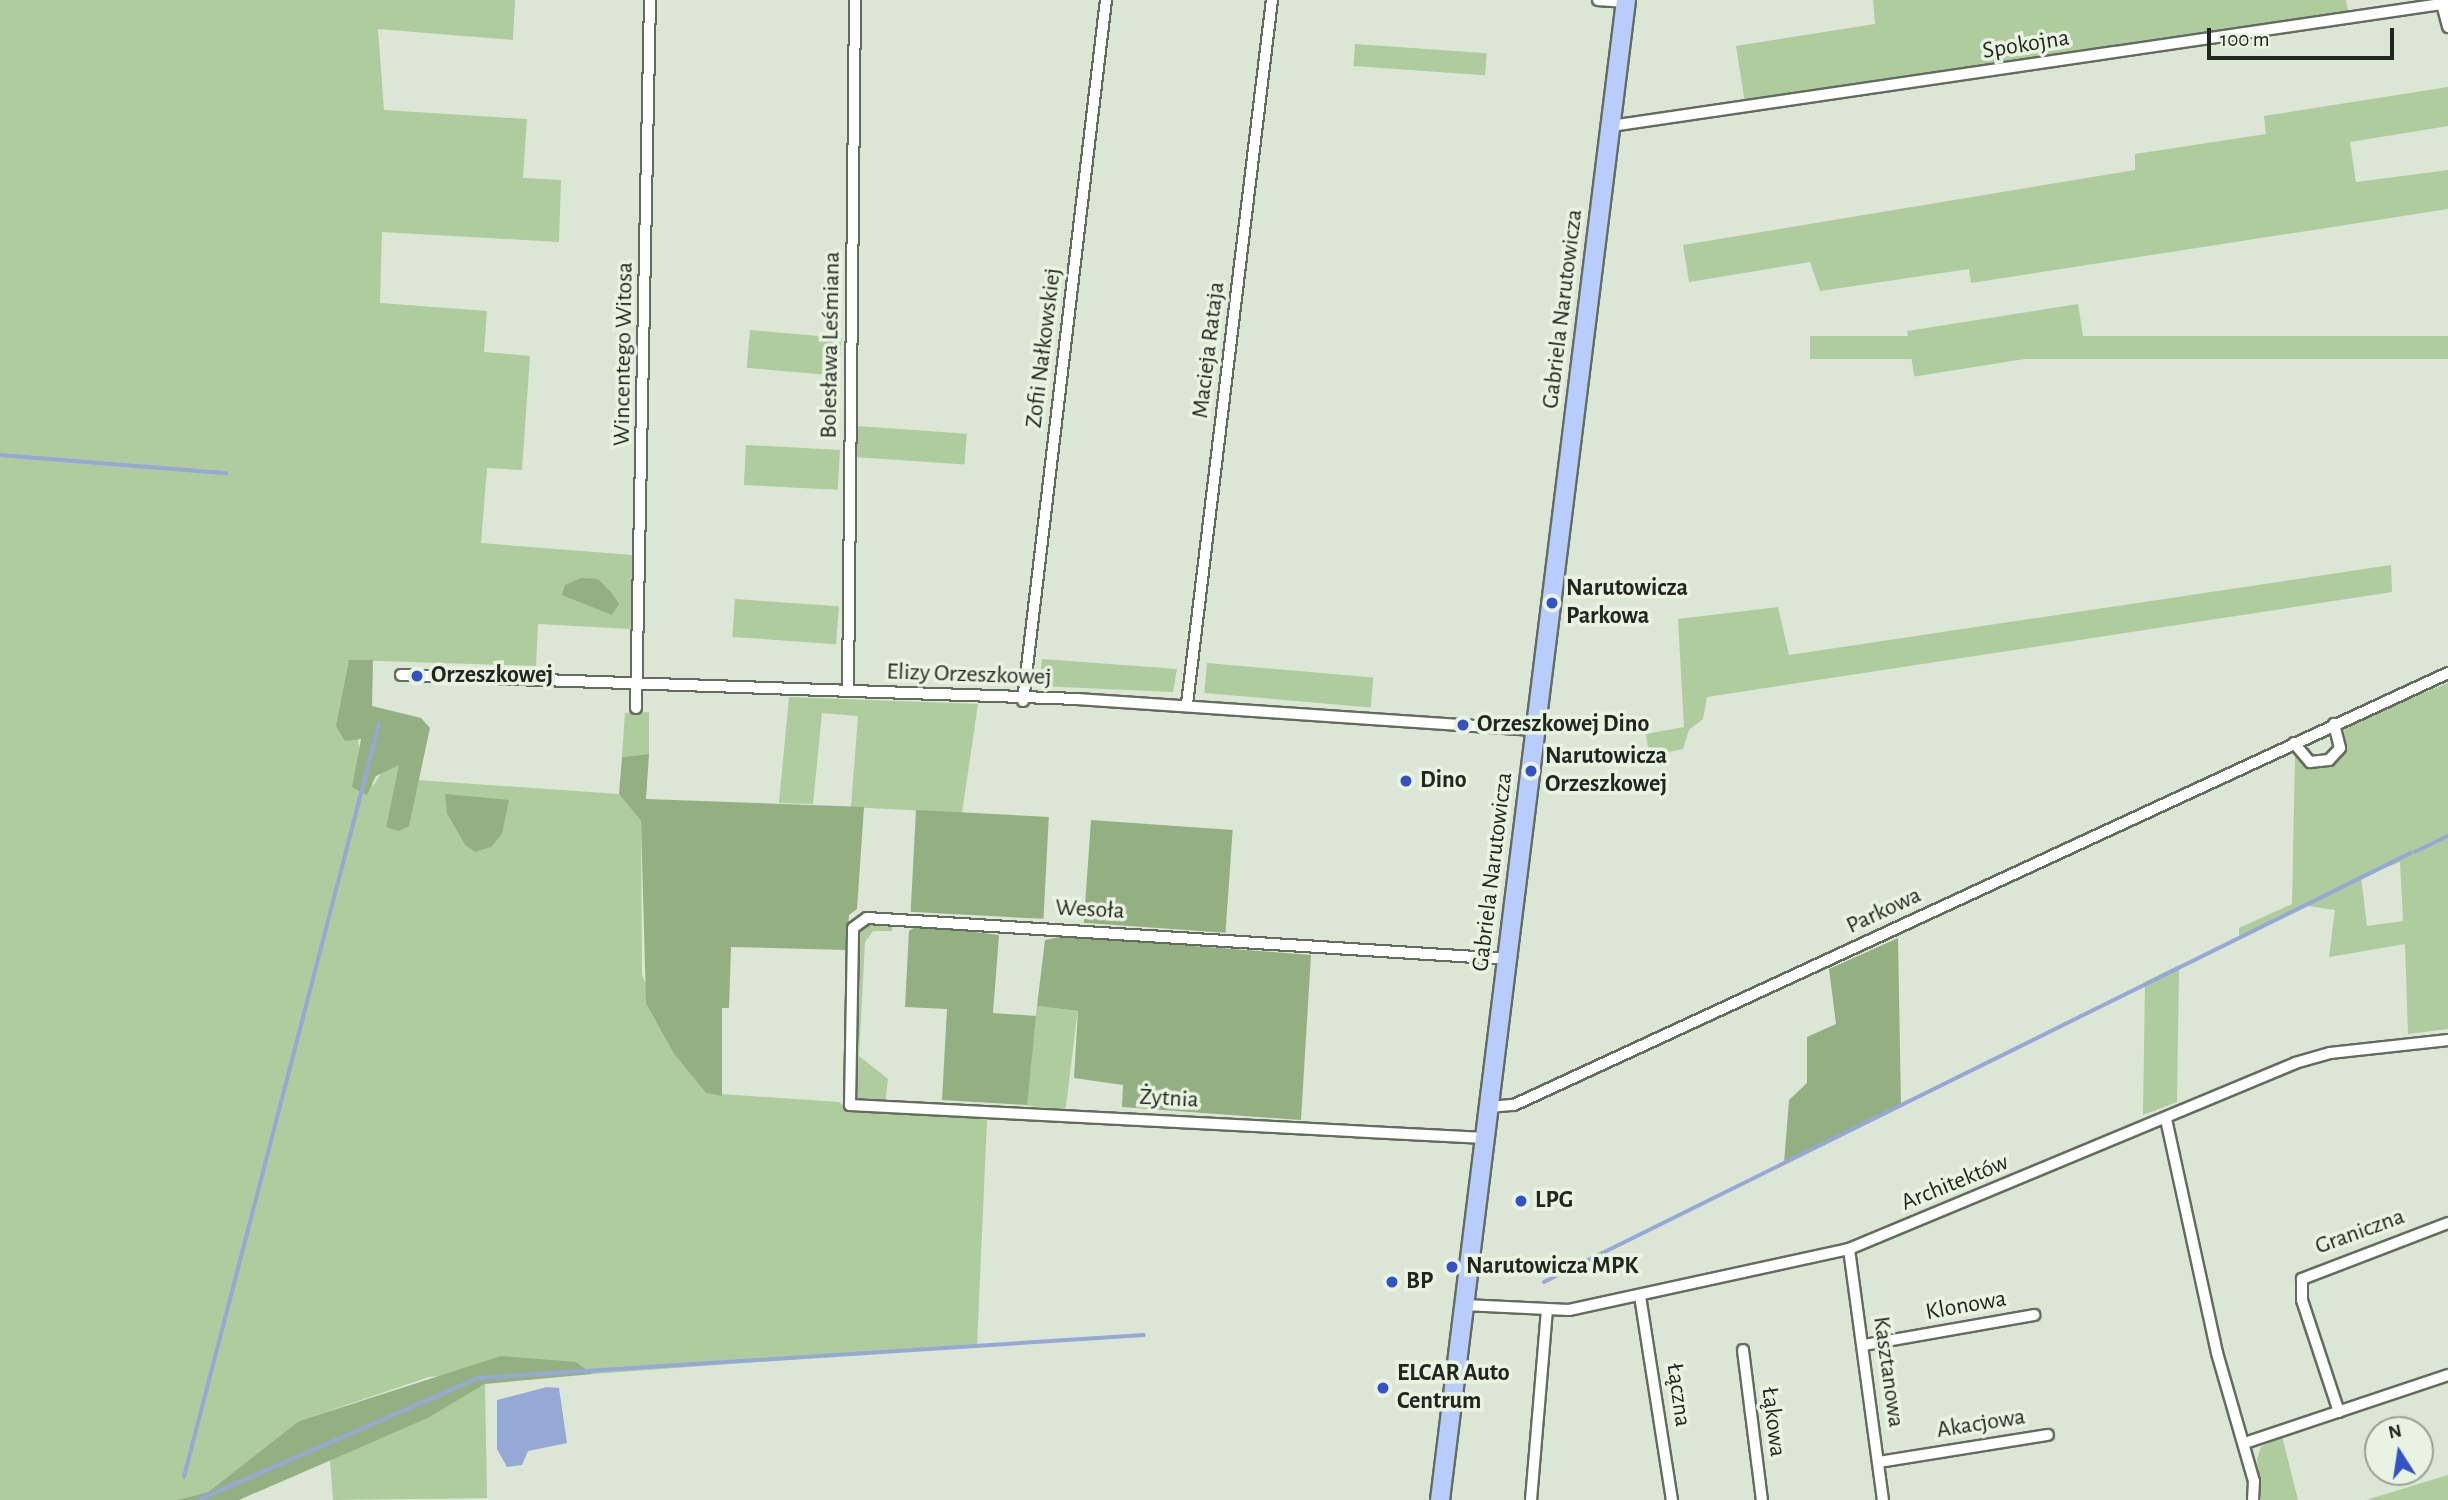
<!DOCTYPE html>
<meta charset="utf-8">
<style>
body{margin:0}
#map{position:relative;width:2448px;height:1500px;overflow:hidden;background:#dbe6d4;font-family:"Alegreya Sans",sans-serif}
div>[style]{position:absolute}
.green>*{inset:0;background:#afcc9e;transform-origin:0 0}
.forest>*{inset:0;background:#94b083;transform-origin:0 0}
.water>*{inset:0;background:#95a8d6}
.stream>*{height:3.5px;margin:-1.75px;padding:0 1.75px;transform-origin:1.75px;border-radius:1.75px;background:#95a8d6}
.roads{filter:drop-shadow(2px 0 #636d5e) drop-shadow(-2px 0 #636d5e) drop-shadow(0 2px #636d5e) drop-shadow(0 -2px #636d5e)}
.street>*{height:10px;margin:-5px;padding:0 5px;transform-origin:5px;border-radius:5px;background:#fff}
.primary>*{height:18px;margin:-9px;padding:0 9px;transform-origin:9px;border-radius:9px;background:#b8ccfe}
.dots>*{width:19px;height:19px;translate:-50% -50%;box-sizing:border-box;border:4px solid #e8f3e1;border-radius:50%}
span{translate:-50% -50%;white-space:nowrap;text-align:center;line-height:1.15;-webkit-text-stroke:7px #e8f3e1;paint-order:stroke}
.street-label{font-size:24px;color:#22261f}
.poi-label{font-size:24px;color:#22261f;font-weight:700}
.left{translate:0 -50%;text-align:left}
.north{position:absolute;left:2364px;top:1416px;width:70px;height:70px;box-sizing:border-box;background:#e8f3e1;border:2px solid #99a193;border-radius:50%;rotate:348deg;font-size:19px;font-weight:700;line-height:28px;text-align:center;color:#22261f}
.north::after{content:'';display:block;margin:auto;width:24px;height:32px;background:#3353c4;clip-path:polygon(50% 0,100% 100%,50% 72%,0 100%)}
.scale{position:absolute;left:2207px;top:28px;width:187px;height:32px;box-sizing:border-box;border:4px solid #22261f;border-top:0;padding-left:9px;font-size:21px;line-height:24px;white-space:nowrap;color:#22261f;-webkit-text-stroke:5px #e8f3e1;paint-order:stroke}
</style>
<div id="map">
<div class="green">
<div style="clip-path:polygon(evenodd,0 0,515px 0,513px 40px,378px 29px,384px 110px,527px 119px,523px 178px,561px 180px,559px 242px,382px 232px,380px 303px,487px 311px,484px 352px,530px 356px,522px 470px,487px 468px,481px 543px,632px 555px,632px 629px,538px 624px,536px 666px,349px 660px,360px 757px,373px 786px,383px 770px,400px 764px,386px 827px,413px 799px,417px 780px,619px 794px,641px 821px,642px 975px,674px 1054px,706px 1093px,839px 1102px,853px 1113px,957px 1113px,987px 1120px,977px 1346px,593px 1374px,576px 1362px,429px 1377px,299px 1421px,208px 1492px,177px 1500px,0 1500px,0 0,508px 800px,465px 845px,447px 814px,508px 800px)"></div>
<div style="clip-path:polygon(1873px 0,2346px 0,2348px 11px,1745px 103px,1736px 46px,1875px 24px)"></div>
<div style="left:1355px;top:44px;width:132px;height:22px;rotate:4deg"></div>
<div style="clip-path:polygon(2448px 87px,2448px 126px,2350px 142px,2356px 182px,2448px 170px,2448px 209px,1971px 283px,1969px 269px,1820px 291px,1810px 262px,1689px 282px,1683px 245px,2135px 170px,2135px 154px,2266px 134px,2264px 116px)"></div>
<div style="left:2078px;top:304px;width:46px;height:173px;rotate:81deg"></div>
<div style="left:750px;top:330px;width:92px;height:38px;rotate:5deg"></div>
<div style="left:2448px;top:336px;width:23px;height:638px;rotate:90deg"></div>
<div style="left:857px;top:426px;width:110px;height:31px;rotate:4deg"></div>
<div style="left:746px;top:445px;width:94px;height:40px;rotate:3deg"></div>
<div style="clip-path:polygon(2391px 565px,2392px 592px,1707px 697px,1703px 719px,1689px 730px,1683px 749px,1649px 756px,1646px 734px,1684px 727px,1678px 619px,1778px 607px,1789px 655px)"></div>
<div style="left:735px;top:599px;width:104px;height:38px;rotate:4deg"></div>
<div style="clip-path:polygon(1042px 659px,1177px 669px,1173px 692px,1039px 686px)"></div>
<div style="left:1207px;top:663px;width:167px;height:30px;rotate:5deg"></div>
<div style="clip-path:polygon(evenodd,2448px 683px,2448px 1029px,2408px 1034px,2405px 944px,2329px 957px,2335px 910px,2308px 906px,2239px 939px,2239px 928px,2292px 904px,2295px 755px,2313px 767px,2334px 762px,2345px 749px,2344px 726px,2448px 683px,2400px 862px,2403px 921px,2367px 926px,2361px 877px,2400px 862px)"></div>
<div style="clip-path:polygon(789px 697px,978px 704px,962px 813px,851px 807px,858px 716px,822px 713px,813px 804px,779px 803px)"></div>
<div style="clip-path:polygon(649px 712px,649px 754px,622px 757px,625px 713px)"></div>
<div style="clip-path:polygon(867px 923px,893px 924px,892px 931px,873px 931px,865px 942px,859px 1056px,888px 1079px,885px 1104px,857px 1101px,852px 1090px,859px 934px)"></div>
<div style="clip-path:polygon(2179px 965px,2177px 1102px,2143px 1115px,2145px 982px)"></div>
<div style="left:1037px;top:1006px;width:41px;height:100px;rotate:7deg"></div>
<div style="clip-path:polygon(485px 1384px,487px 1498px,333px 1500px,330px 1460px,428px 1418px)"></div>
<div style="clip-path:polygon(2282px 1436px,2298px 1500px,2261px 1500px,2257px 1459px,2261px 1447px)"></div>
<div style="clip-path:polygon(2448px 1475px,2448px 1500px,2366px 1500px)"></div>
</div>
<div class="forest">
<div style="clip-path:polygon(581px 578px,598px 579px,611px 592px,619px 604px,612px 615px,562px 595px,565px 585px)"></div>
<div style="clip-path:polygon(349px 660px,373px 660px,372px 706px,421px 718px,430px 728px,409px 826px,399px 831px,386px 827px,399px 765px,376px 776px,367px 795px,352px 787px,361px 739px,345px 741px,336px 726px)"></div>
<div style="clip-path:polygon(649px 754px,646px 799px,864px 807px,857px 909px,849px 915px,846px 950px,731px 947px,729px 1008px,722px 1008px,722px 1096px,706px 1093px,674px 1054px,646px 1003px,641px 821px,619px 794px,622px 757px)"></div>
<div style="clip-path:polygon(445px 794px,509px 800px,502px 834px,491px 847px,475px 852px,465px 845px,447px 814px)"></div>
<div style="left:916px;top:810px;width:133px;height:102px;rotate:3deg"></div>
<div style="left:1091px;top:820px;width:142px;height:103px;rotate:4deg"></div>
<div style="clip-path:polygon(918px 925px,999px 935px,993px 1013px,1036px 1016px,1027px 1105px,942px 1100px,947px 1009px,905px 1007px,909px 931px)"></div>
<div style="clip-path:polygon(1064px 936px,1311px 955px,1301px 1120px,1122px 1107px,1123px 1085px,1074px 1078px,1078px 1011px,1037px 1006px,1045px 940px)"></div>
<div style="clip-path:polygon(1898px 938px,1901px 1105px,1784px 1163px,1789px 1100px,1807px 1083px,1807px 1037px,1836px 1024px,1829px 969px)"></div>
<div style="clip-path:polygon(501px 1356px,576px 1362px,593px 1374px,485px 1384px,428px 1418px,239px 1500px,177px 1500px,208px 1492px,299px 1421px)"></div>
</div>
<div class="water">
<div style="clip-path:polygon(547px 1387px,559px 1388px,567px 1443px,528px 1451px,522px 1465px,507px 1467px,497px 1449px,497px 1400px)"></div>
</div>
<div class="stream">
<div style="left:0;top:455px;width:227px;rotate:4.6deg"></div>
<div style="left:2415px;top:852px;width:37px;rotate:-26deg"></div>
<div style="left:1544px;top:1282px;width:967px;rotate:-26.33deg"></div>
<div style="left:184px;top:1477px;width:778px;rotate:-75.48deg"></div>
<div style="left:198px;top:1500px;width:305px;rotate:-23.5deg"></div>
<div style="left:478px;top:1378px;width:667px;rotate:-3.69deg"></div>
</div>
<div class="roads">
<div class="street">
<div style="left:1598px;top:0;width:28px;rotate:4deg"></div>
<div style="left:2442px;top:4px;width:24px;rotate:75deg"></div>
<div style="left:1611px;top:126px;width:846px;rotate:-8.36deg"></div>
<div style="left:401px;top:675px;width:677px;rotate:2.03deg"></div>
<div style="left:1078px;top:699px;width:459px;rotate:3.9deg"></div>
<div style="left:848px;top:691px;width:691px;rotate:-89.42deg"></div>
<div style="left:1023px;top:701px;width:706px;rotate:-83.25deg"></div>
<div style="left:1187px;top:704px;width:709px;rotate:-83.12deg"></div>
<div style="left:636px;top:708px;width:708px;rotate:-88.87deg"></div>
<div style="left:2294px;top:743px;width:25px;rotate:50deg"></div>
<div style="left:2310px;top:762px;width:19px;rotate:-6deg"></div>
<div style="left:2329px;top:760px;width:16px;rotate:-47deg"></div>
<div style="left:2340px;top:748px;width:25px;rotate:-104deg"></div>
<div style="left:1489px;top:1107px;width:25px;rotate:-5deg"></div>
<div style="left:1514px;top:1105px;width:1029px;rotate:-24.82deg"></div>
<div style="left:2166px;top:1119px;width:239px;rotate:77.7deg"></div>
<div style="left:2217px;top:1353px;width:133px;rotate:73.9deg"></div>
<div style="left:2254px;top:1481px;width:19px;rotate:93deg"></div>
<div style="left:1485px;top:1138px;width:636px;rotate:-177.03deg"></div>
<div style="left:850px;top:1105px;width:177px;rotate:-89deg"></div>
<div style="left:853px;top:928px;width:17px;rotate:-36deg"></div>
<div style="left:867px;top:918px;width:640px;rotate:3.67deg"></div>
<div style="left:1849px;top:1249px;width:253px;rotate:82.3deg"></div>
<div style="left:1640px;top:1296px;width:206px;rotate:81.1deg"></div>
<div style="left:1464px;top:1305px;width:105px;rotate:2.7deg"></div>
<div style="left:1569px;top:1310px;width:287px;rotate:-12.3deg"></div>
<div style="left:1849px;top:1249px;width:483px;rotate:-22.6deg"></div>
<div style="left:2295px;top:1063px;width:36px;rotate:-16deg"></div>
<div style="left:2330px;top:1053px;width:119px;rotate:-6.3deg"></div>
<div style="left:1864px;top:1345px;width:173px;rotate:-10deg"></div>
<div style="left:1743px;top:1350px;width:151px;rotate:82.8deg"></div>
<div style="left:2339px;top:1412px;width:118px;rotate:-108.3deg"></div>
<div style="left:2302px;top:1300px;width:21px;rotate:-90deg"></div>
<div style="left:2302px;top:1279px;width:156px;rotate:-21deg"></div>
<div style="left:2245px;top:1443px;width:214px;rotate:-18.5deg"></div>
<div style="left:1879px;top:1462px;width:171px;rotate:-9.1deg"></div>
<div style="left:1531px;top:1500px;width:191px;rotate:-85.2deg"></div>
</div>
<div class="primary">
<div style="left:1440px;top:1500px;width:1511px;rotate:-82.93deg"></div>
</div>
</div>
<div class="dots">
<div style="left:1552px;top:603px;background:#3353c4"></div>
<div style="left:417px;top:676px;background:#3353c4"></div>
<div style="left:1463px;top:725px;background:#3353c4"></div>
<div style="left:1531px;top:771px;background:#3353c4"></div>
<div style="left:1406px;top:781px;background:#3353c4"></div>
<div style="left:1521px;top:1201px;background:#3353c4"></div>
<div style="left:1452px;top:1267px;background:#3353c4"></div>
<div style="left:1392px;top:1282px;background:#3353c4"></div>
<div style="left:1383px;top:1388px;background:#3353c4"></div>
</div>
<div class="street-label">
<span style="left:2026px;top:45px;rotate:-9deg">Spokojna</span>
<span style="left:1563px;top:309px;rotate:-83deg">Gabriela Narutowicza</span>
<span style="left:831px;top:345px;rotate:-89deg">Bolesława Leśmiana</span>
<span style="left:1044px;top:348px;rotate:-83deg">Zofii Nałkowskiej</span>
<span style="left:1209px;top:350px;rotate:-83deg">Macieja Rataja</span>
<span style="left:624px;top:354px;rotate:-89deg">Wincentego Witosa</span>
<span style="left:969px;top:675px;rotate:2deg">Elizy Orzeszkowej</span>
<span style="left:1493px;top:872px;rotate:-83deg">Gabriela Narutowicza</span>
<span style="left:1090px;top:910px;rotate:3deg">Wesoła</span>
<span style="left:1884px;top:911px;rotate:-25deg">Parkowa</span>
<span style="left:1169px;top:1099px;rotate:3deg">Żytnia</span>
<span style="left:1955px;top:1183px;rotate:-22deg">Architektów</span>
<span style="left:2360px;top:1232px;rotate:-20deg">Graniczna</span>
<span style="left:1966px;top:1306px;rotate:-10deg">Klonowa</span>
<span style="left:1888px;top:1372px;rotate:82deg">Kasztanowa</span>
<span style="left:1678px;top:1395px;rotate:82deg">Łączna</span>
<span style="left:1773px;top:1422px;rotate:83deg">Łąkowa</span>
<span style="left:1981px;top:1424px;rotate:-9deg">Akacjowa</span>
</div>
<div class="poi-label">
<span class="left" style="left:1566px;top:603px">Narutowicza<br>Parkowa</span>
<span class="left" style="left:431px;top:676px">Orzeszkowej</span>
<span class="left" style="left:1477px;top:725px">Orzeszkowej Dino</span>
<span class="left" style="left:1545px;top:771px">Narutowicza<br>Orzeszkowej</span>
<span class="left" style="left:1420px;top:781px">Dino</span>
<span class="left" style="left:1535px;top:1201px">LPG</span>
<span class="left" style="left:1466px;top:1267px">Narutowicza MPK</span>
<span class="left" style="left:1406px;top:1282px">BP</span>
<span class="left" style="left:1397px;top:1388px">ELCAR Auto<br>Centrum</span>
</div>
<div class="north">N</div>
<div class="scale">100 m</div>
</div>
